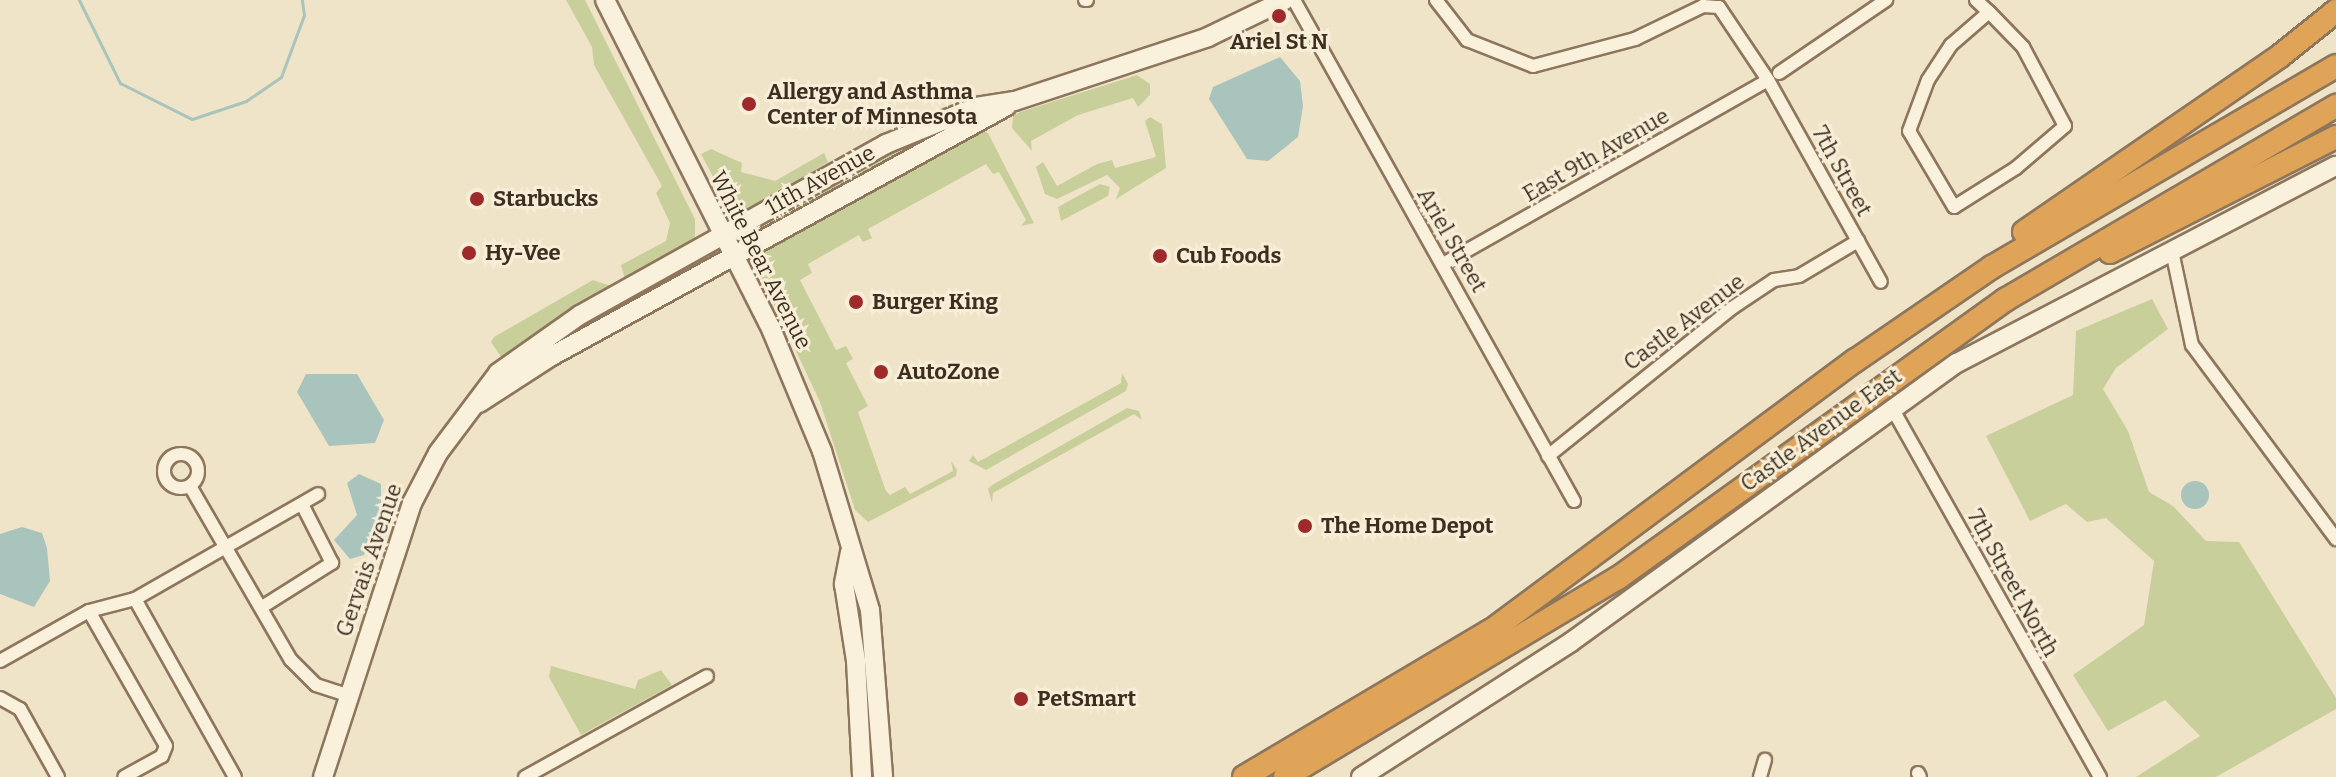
<!DOCTYPE html>
<style>
body{margin:0}
#map{position:relative;width:2336px;height:777px;overflow:hidden;background:#f0e4c8;font-family:Bitter,serif}
div>[style]{position:absolute}
.green>*{inset:0;background:#c9cf9b}
.water>*{inset:0;background:#a9c4bc}
.round{border-radius:50%}
.stream>*{height:3px;margin:-1.5px;padding:0 1.5px;transform-origin:1.5px;border-radius:1.5px;background:#a9c4bc}
.roads{filter:drop-shadow(2px 0 #8d765c) drop-shadow(-2px 0 #8d765c) drop-shadow(0 2px #8d765c) drop-shadow(0 -2px #8d765c)}
.street>*{height:12px;margin:-6px;padding:0 6px;transform-origin:6px;border-radius:6px;background:#faf1dc}
.street>.ring{margin:-6px;padding:0;box-sizing:content-box;background:none;border:12px solid #faf1dc;border-radius:50%}
.secondary>*{height:18px;margin:-9px;padding:0 9px;transform-origin:9px;border-radius:9px;background:#faf1dc}
.highway>*{height:22px;margin:-11px;padding:0 11px;transform-origin:11px;border-radius:11px;background:#e0a458}
.dots>*{width:22px;height:22px;translate:-50% -50%;box-sizing:border-box;border:4px solid #f7eed8;border-radius:50%}
span{translate:-50% -50%;white-space:nowrap;text-align:center;line-height:1.15;-webkit-text-stroke:6px #f7eed8;paint-order:stroke}
.poi-label{font-size:22px;color:#3d2e20;font-weight:700}
.left{translate:0 -50%;text-align:left}
.street-label{font-size:22px;color:#3d2e20}
</style>
<div id="map">
<div class="green">
<div style="clip-path:polygon(566px 0,585px 0,695px 219px,695px 240px,625px 280px,621px 265px,666px 241px,670px 223px,656px 193px,662px 186px,594px 65px,592px 47px)"></div>
<div style="clip-path:polygon(1137px 75px,1150px 84px,1150px 95px,1138px 107px,1133px 98px,1078px 115px,1031px 141px,1032px 151px,1012px 128px,1013px 116px,1020px 112px)"></div>
<div style="clip-path:polygon(1150px 117px,1162px 124px,1166px 168px,1116px 199px,1120px 188px,1107px 175px,1057px 199px,1045px 194px,1036px 167px,1043px 162px,1057px 186px,1097px 164px,1112px 160px,1115px 168px,1156px 157px,1145px 121px)"></div>
<div style="clip-path:polygon(949px 126px,748px 238px,888px 150px)"></div>
<div style="clip-path:polygon(980px 130px,988px 133px,1034px 223px,1021px 226px,1026px 220px,999px 172px,993px 174px,986px 164px,868px 229px,872px 238px,863px 242px,859px 235px,808px 264px,812px 273px,800px 280px,836px 350px,846px 346px,853px 359px,846px 363px,868px 406px,858px 412px,886px 491px,890px 495px,905px 487px,910px 494px,953px 471px,951px 461px,957px 470px,956px 476px,868px 522px,855px 510px,820px 402px,755px 264px,757px 252px)"></div>
<div style="clip-path:polygon(711px 149px,742px 163px,741px 172px,775px 181px,824px 153px,828px 162px,749px 210px,730px 209px,701px 154px)"></div>
<div style="clip-path:polygon(1100px 184px,1110px 187px,1108px 196px,1061px 221px,1058px 207px)"></div>
<div style="clip-path:polygon(593px 280px,611px 286px,503px 360px,491px 342px,494px 337px)"></div>
<div style="clip-path:polygon(2152px 299px,2168px 329px,2116px 368px,2103px 389px,2128px 431px,2149px 492px,2173px 506px,2206px 541px,2239px 542px,2336px 698px,2336px 709px,2216px 777px,2136px 777px,2200px 736px,2165px 700px,2108px 731px,2073px 675px,2144px 625px,2154px 561px,2106px 518px,2087px 522px,2066px 504px,2030px 521px,1986px 436px,2073px 395px,2076px 331px)"></div>
<div style="clip-path:polygon(1122px 373px,1128px 384px,1126px 391px,986px 470px,969px 461px,973px 455px,978px 462px,1121px 383px)"></div>
<div style="clip-path:polygon(1127px 408px,1139px 411px,1142px 420px,1134px 414px,993px 493px,992px 503px,988px 489px,992px 485px)"></div>
<div style="clip-path:polygon(551px 666px,635px 689px,638px 680px,661px 670px,672px 685px,581px 735px,549px 677px)"></div>
</div>
<div class="water">
<div style="clip-path:polygon(1280px 57px,1300px 81px,1303px 106px,1298px 137px,1268px 161px,1247px 159px,1209px 99px,1213px 87px)"></div>
<div style="clip-path:polygon(306px 374px,357px 374px,384px 420px,375px 443px,329px 446px,297px 392px)"></div>
<div style="clip-path:polygon(359px 474px,381px 484px,381px 506px,364px 555px,350px 559px,334px 540px,357px 515px,347px 483px)"></div>
<div class="round" style="left:2181px;top:481px;width:28px;height:28px"></div>
<div style="clip-path:polygon(22px 527px,42px 533px,47px 548px,50px 581px,34px 607px,0 594px,0 534px)"></div>
</div>
<div class="stream">
<div style="left:79px;top:0;width:93px;rotate:63.7deg"></div>
<div style="left:120px;top:83px;width:80px;rotate:26.6deg"></div>
<div style="left:192px;top:119px;width:57px;rotate:-18.4deg"></div>
<div style="left:246px;top:101px;width:42px;rotate:-34.4deg"></div>
<div style="left:281px;top:77px;width:66px;rotate:-69.6deg"></div>
<div style="left:304px;top:15px;width:15px;rotate:-98deg"></div>
</div>
<div class="roads">
<div class="street">
<div style="left:1085px;top:0;width:2px"></div>
<div style="left:1294px;top:0;width:574px;rotate:60.8deg"></div>
<div style="left:1436px;top:0;width:51px;rotate:52.2deg"></div>
<div style="left:1467px;top:40px;width:71px;rotate:21.5deg"></div>
<div style="left:1533px;top:66px;width:106px;rotate:-14.8deg"></div>
<div style="left:1635px;top:39px;width:76px;rotate:-25.9deg"></div>
<div style="left:1703px;top:6px;width:16px;rotate:4deg"></div>
<div style="left:1719px;top:7px;width:88px;rotate:56.1deg"></div>
<div style="left:1768px;top:80px;width:231px;rotate:60.8deg"></div>
<div style="left:1976px;top:0;width:18px;rotate:43deg"></div>
<div style="left:1989px;top:12px;width:49px;rotate:45.8deg"></div>
<div style="left:2023px;top:47px;width:89px;rotate:62deg"></div>
<div style="left:2065px;top:126px;width:65px;rotate:139.4deg"></div>
<div style="left:2016px;top:168px;width:73px;rotate:147.8deg"></div>
<div style="left:1954px;top:207px;width:88px;rotate:-120.6deg"></div>
<div style="left:1909px;top:131px;width:54px;rotate:-69.6deg"></div>
<div style="left:1928px;top:80px;width:42px;rotate:-56.7deg"></div>
<div style="left:1951px;top:45px;width:50px;rotate:-41deg"></div>
<div style="left:1779px;top:73px;width:130px;rotate:-34.3deg"></div>
<div style="left:2172px;top:251px;width:96px;rotate:78deg"></div>
<div style="left:2192px;top:345px;width:242px;rotate:53.4deg"></div>
<div style="left:1443px;top:264px;width:373px;rotate:-29.5deg"></div>
<div style="left:1892px;top:408px;width:424px;rotate:60.6deg"></div>
<div class="ring" style="left:164px;top:454px;width:22px;height:22px"></div>
<div style="left:1548px;top:456px;width:236px;rotate:-38.8deg"></div>
<div style="left:1732px;top:308px;width:50px;rotate:-33.7deg"></div>
<div style="left:1774px;top:280px;width:25px;rotate:-9deg"></div>
<div style="left:1799px;top:276px;width:69px;rotate:-30.7deg"></div>
<div style="left:190px;top:486px;width:201px;rotate:59.9deg"></div>
<div style="left:291px;top:660px;width:35px;rotate:45deg"></div>
<div style="left:316px;top:685px;width:35px;rotate:18deg"></div>
<div style="left:135px;top:599px;width:204px;rotate:60.7deg"></div>
<div style="left:262px;top:607px;width:83px;rotate:-32.2deg"></div>
<div style="left:332px;top:563px;width:66px;rotate:-117deg"></div>
<div style="left:89px;top:611px;width:155px;rotate:60.3deg"></div>
<div style="left:166px;top:746px;width:11px;rotate:112deg"></div>
<div style="left:162px;top:756px;width:43px;rotate:151.1deg"></div>
<div style="left:0;top:661px;width:102px;rotate:-29.3deg"></div>
<div style="left:89px;top:611px;width:48px;rotate:-14.6deg"></div>
<div style="left:135px;top:599px;width:211px;rotate:-29.8deg"></div>
<div style="left:0;top:698px;width:23px;rotate:29deg"></div>
<div style="left:20px;top:709px;width:78px;rotate:60.8deg"></div>
<div style="left:1918px;top:773px;width:4px;rotate:63deg"></div>
<div style="left:525px;top:777px;width:208px;rotate:-29deg"></div>
<div style="left:1760px;top:777px;width:18px;rotate:-74deg"></div>
</div>
<div class="secondary">
<div style="left:605px;top:0;width:371px;rotate:63.2deg"></div>
<div style="left:772px;top:331px;width:130px;rotate:67.4deg"></div>
<div style="left:822px;top:451px;width:166px;rotate:73.2deg"></div>
<div style="left:870px;top:610px;width:168px;rotate:85.5deg"></div>
<div style="left:479px;top:403px;width:85px;rotate:-32.9deg"></div>
<div style="left:550px;top:357px;width:521px;rotate:-28.78deg"></div>
<div style="left:850px;top:552px;width:33px;rotate:101deg"></div>
<div style="left:844px;top:584px;width:78px;rotate:81.1deg"></div>
<div style="left:856px;top:661px;width:116px;rotate:87deg"></div>
<div style="left:323px;top:777px;width:288px;rotate:-72deg"></div>
<div style="left:412px;top:503px;width:56px;rotate:-62.5deg"></div>
<div style="left:438px;top:453px;width:100px;rotate:-53.1deg"></div>
<div style="left:498px;top:373px;width:100px;rotate:-35.3deg"></div>
<div style="left:580px;top:315px;width:351px;rotate:-29.2deg"></div>
<div style="left:886px;top:144px;width:97px;rotate:-22.3deg"></div>
<div style="left:976px;top:107px;width:39px;rotate:-9deg"></div>
<div style="left:1015px;top:101px;width:203px;rotate:-18.3deg"></div>
<div style="left:1208px;top:37px;width:85px;rotate:-25.7deg"></div>
<div style="left:1361px;top:777px;width:250px;rotate:-32.7deg"></div>
<div style="left:1571px;top:642px;width:476px;rotate:-35.9deg"></div>
<div style="left:1957px;top:363px;width:427px;rotate:-27.5deg"></div>
</div>
<div class="highway">
<div style="left:2024px;top:232px;width:311px;rotate:-34.5deg"></div>
<div style="left:2280px;top:56px;width:72px;rotate:-38.8deg"></div>
<div style="left:2110px;top:252px;width:254px;rotate:-27deg"></div>
<div style="left:1244px;top:777px;width:288px;rotate:-30.7deg"></div>
<div style="left:1492px;top:630px;width:453px;rotate:-36.6deg"></div>
<div style="left:1856px;top:360px;width:165px;rotate:-34.4deg"></div>
<div style="left:1992px;top:267px;width:398px;rotate:-30.3deg"></div>
<div style="left:1285px;top:777px;width:388px;rotate:-30.9deg"></div>
<div style="left:1618px;top:578px;width:477px;rotate:-35.7deg"></div>
<div style="left:2005px;top:300px;width:384px;rotate:-30.4deg"></div>
</div>
</div>
<div class="dots">
<div style="left:1279px;top:16px;background:#9e2a2b"></div>
<div style="left:749px;top:104px;background:#9e2a2b"></div>
<div style="left:477px;top:199px;background:#9e2a2b"></div>
<div style="left:469px;top:253px;background:#9e2a2b"></div>
<div style="left:1160px;top:256px;background:#9e2a2b"></div>
<div style="left:856px;top:302px;background:#9e2a2b"></div>
<div style="left:881px;top:372px;background:#9e2a2b"></div>
<div style="left:1305px;top:526px;background:#9e2a2b"></div>
<div style="left:1021px;top:699px;background:#9e2a2b"></div>
</div>
<div class="poi-label">
<span style="left:1279px;top:42px">Ariel St N</span>
<span class="left" style="left:767px;top:104px">Allergy and Asthma<br>Center of Minnesota</span>
<span class="left" style="left:493px;top:199px">Starbucks</span>
<span class="left" style="left:485px;top:253px">Hy-Vee</span>
<span class="left" style="left:1176px;top:256px">Cub Foods</span>
<span class="left" style="left:872px;top:302px">Burger King</span>
<span class="left" style="left:897px;top:372px">AutoZone</span>
<span class="left" style="left:1321px;top:526px">The Home Depot</span>
<span class="left" style="left:1037px;top:699px">PetSmart</span>
</div>
<div class="street-label">
<span style="left:1596px;top:155px;rotate:-30deg">East 9th Avenue</span>
<span style="left:1842px;top:171px;rotate:61deg">7th Street</span>
<span style="left:820px;top:180px;rotate:-29deg">11th Avenue</span>
<span style="left:1452px;top:240px;rotate:60deg">Ariel Street</span>
<span style="left:761px;top:260px;rotate:63deg">White Bear Avenue</span>
<span style="left:1684px;top:322px;rotate:-37deg">Castle Avenue</span>
<span style="left:1821px;top:430px;rotate:-36deg">Castle Avenue East</span>
<span style="left:369px;top:560px;rotate:-71deg">Gervais Avenue</span>
<span style="left:2013px;top:583px;rotate:61deg">7th Street North</span>
</div>
</div>
